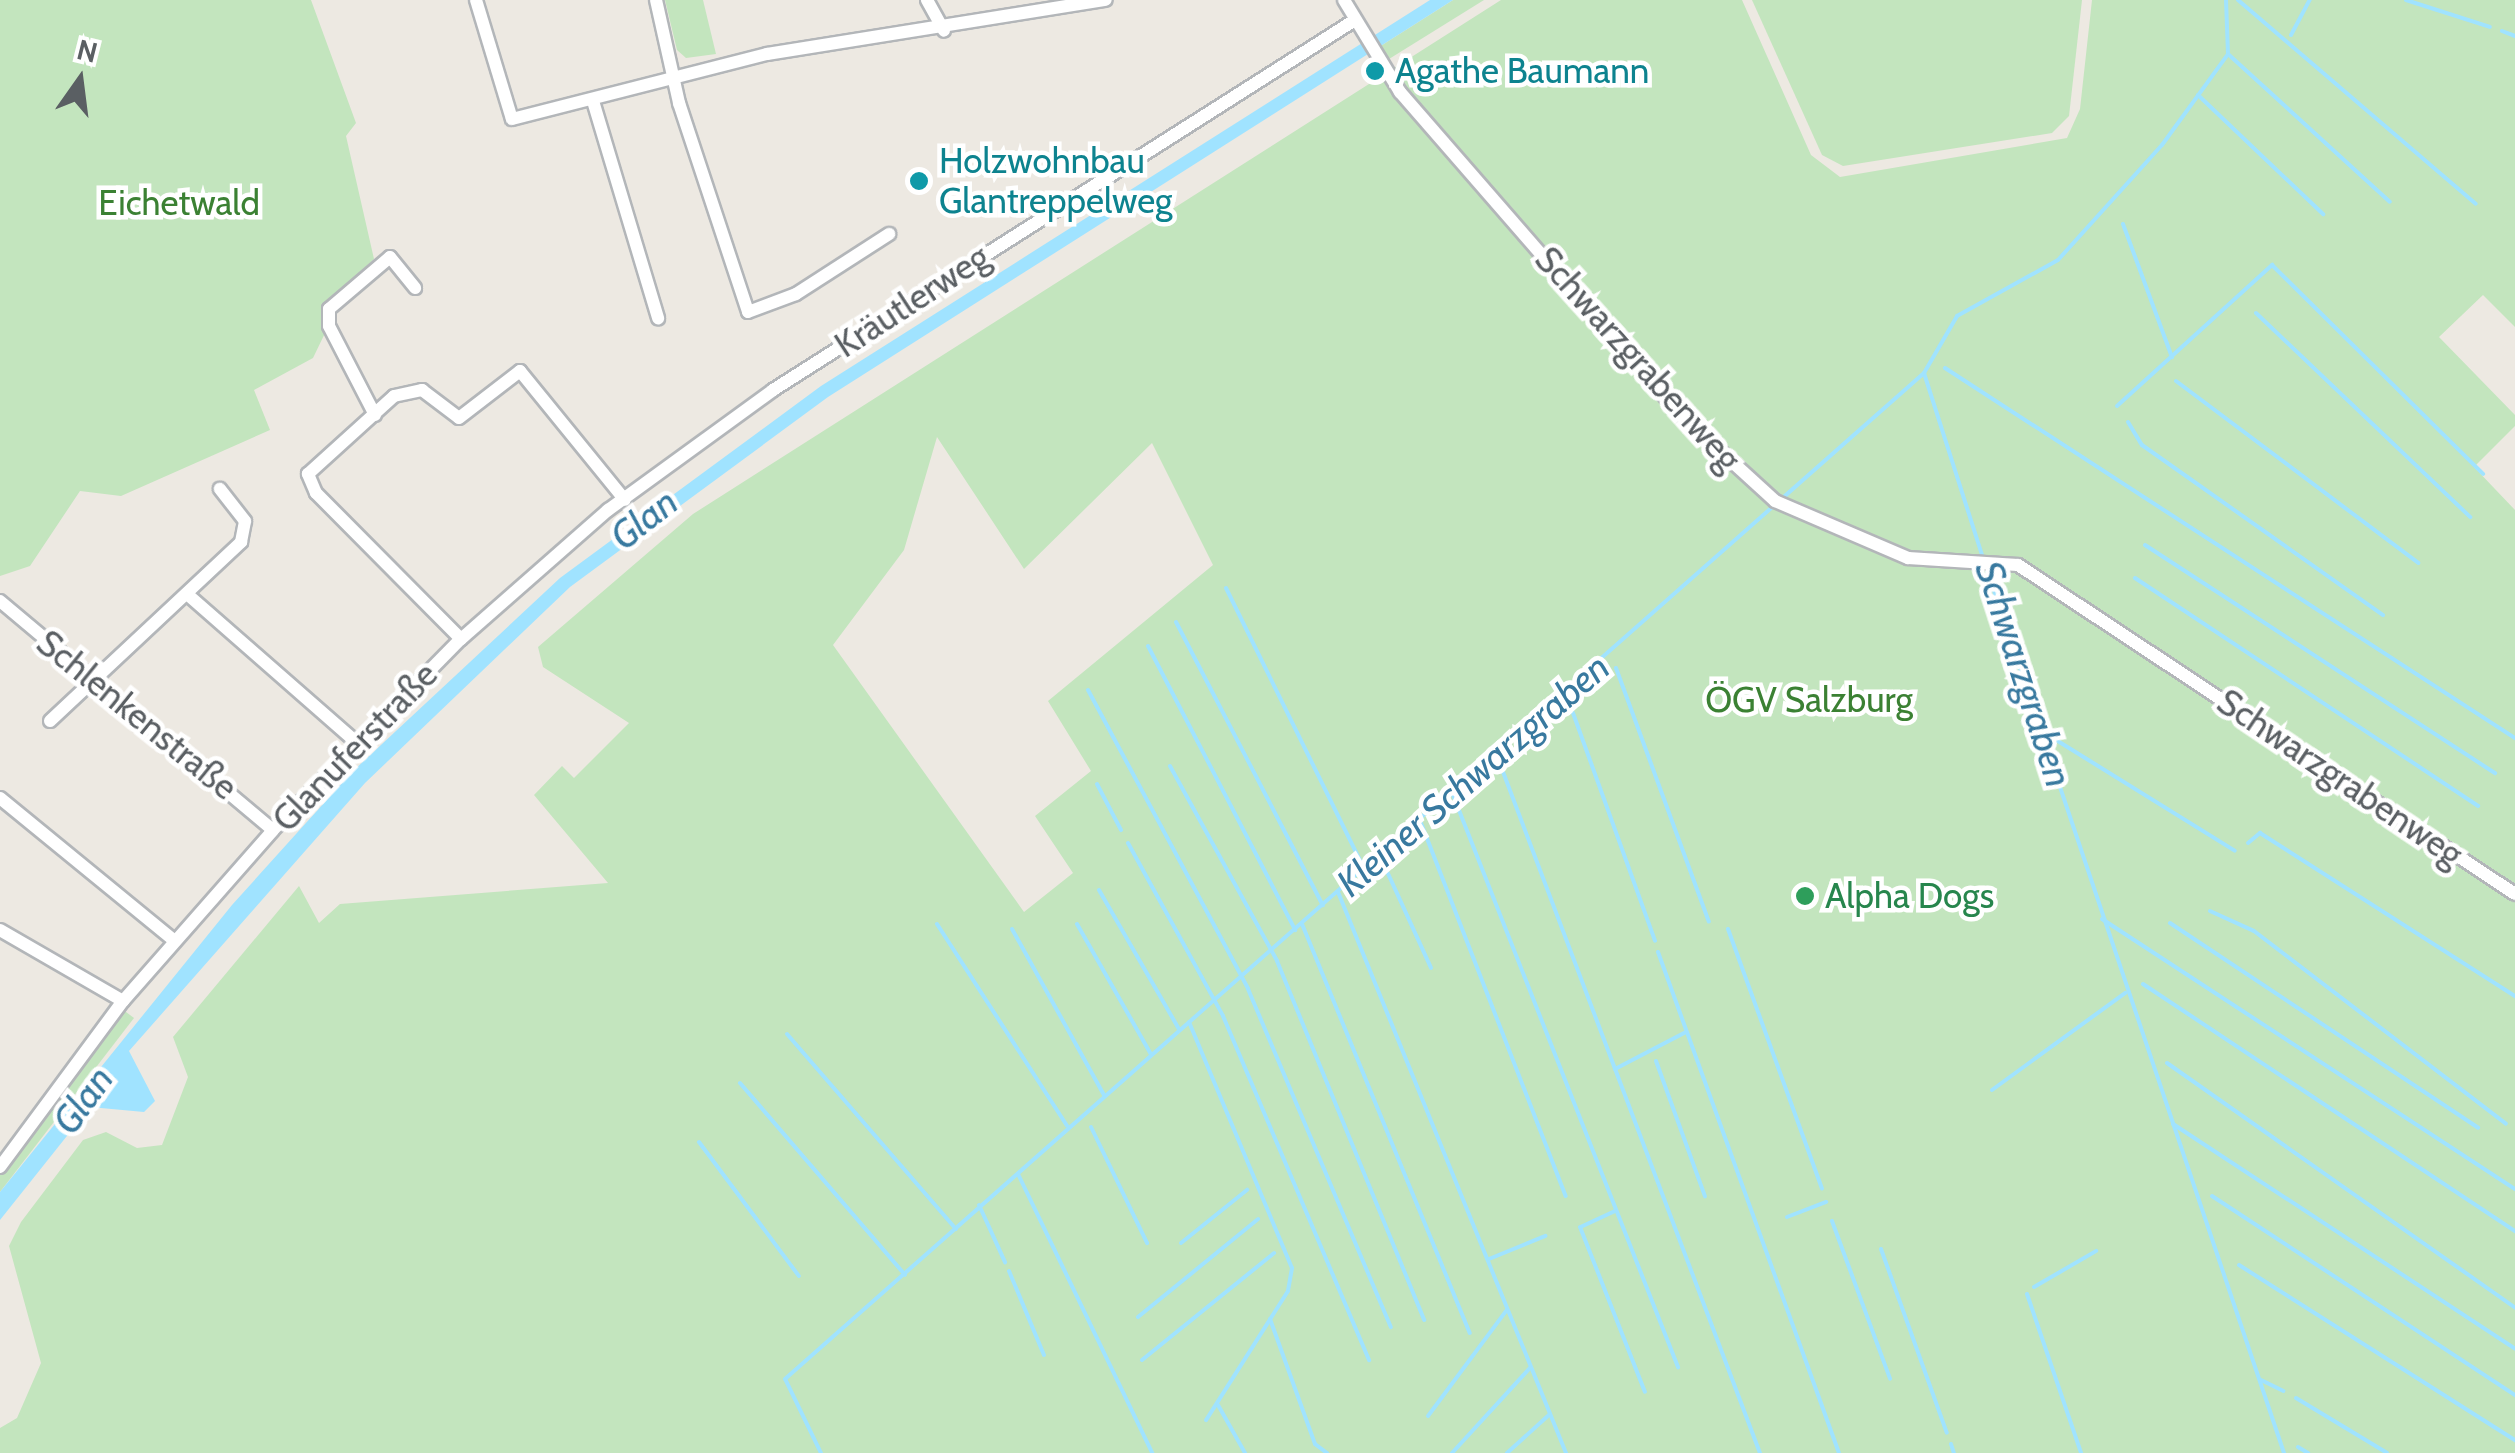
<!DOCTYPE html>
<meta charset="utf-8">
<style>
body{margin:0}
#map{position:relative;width:2515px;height:1453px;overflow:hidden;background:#ede9e2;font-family:Cabin,sans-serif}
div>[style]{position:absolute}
.green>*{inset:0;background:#c3e5be}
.water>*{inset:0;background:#a0e3ff}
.stream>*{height:4px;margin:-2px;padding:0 2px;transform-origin:2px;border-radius:2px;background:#a0e3ff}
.roads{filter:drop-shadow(2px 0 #b3b6b9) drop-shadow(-2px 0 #b3b6b9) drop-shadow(0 2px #b3b6b9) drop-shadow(0 -2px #b3b6b9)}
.minor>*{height:12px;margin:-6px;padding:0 6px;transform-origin:6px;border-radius:6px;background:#fff}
.dots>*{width:28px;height:28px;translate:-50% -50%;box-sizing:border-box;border:5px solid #fff;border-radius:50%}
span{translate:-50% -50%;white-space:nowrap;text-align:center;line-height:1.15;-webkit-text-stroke:9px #fff;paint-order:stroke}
.culture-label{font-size:35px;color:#0d838f}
.left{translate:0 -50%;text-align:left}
.park-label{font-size:35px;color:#3b8133}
.street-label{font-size:35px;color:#5a5f63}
.leisure-label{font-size:35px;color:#27864d}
.water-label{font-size:38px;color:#38799f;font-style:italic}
.north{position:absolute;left:30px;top:30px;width:100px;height:100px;-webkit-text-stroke:8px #fff;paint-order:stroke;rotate:14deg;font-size:28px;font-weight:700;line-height:40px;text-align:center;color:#5a5f63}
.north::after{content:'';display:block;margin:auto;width:35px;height:45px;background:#5a5f63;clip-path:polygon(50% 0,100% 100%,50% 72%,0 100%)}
</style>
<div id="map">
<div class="green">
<div style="clip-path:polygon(0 0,311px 0,356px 123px,346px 136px,374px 259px,322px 309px,327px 329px,313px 358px,254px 390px,270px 430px,121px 496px,80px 491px,30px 566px,0 576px)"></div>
<div style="clip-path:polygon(665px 0,703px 0,716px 54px,686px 58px,677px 50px)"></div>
<div style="clip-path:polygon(1453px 0,1484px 0,1389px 59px,1379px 47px)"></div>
<div style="clip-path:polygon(evenodd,1501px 0,1742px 0,1811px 155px,1840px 177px,2067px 138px,2080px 109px,2092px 0,2515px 0,2515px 327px,2483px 295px,2439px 337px,2515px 415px,2515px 426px,2474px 467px,2515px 510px,2515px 1453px,0 1453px,0 1428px,17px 1418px,41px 1363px,9px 1246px,21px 1222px,83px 1140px,106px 1132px,137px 1148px,162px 1145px,188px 1077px,173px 1037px,299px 886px,319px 923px,340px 904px,608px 883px,534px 795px,562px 766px,574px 778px,629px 723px,543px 667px,538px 647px,693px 514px,1501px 0,937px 437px,1024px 569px,1152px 443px,1213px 565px,1048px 701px,1091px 771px,1035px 816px,1073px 873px,1024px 912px,833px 645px,904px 550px,937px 437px)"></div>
<div style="clip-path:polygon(1752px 0,2082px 0,2069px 116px,2052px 133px,1843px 166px,1822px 155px)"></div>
<div style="clip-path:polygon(122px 1009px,134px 1018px,0 1192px,0 1175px)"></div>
</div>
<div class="water">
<div style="clip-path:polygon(1430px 0,1453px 0,828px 397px,570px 587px,365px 783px,129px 1051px,155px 1101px,144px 1112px,90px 1107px,0 1220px,0 1192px,232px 905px,352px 772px,560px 578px,821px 386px)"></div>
</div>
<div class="stream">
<div style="left:2238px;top:0;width:313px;rotate:40.6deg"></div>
<div style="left:2406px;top:0;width:88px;rotate:17.8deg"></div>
<div style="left:2502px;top:31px;width:14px;rotate:21deg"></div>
<div style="left:2291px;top:35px;width:40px;rotate:-62deg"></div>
<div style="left:2228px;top:54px;width:219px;rotate:42.4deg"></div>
<div style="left:2198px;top:95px;width:173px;rotate:43.6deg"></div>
<div style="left:2123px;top:224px;width:142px;rotate:69.8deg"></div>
<div style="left:2256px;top:313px;width:296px;rotate:43.6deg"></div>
<div style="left:1945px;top:368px;width:680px;rotate:32.99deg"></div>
<div style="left:2176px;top:381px;width:303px;rotate:36.9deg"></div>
<div style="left:2117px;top:406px;width:210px;rotate:-42.3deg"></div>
<div style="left:2272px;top:265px;width:297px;rotate:44.7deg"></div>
<div style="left:2128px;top:422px;width:27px;rotate:59deg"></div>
<div style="left:2142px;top:445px;width:295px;rotate:35.2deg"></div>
<div style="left:2145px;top:545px;width:418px;rotate:33.1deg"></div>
<div style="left:1983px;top:558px;width:194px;rotate:-107.7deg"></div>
<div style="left:1924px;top:373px;width:66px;rotate:-59.9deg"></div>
<div style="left:1957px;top:316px;width:115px;rotate:-29deg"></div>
<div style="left:2058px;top:260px;width:155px;rotate:-47.9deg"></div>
<div style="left:2162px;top:145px;width:112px;rotate:-54deg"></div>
<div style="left:2228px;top:54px;width:54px;rotate:-92.1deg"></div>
<div style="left:1986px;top:567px;width:935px;rotate:71.41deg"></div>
<div style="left:2135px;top:578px;width:412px;rotate:33.6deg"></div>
<div style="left:1226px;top:588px;width:313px;rotate:63.8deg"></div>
<div style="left:1176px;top:622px;width:319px;rotate:62.6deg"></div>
<div style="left:1148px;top:646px;width:320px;rotate:62.6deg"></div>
<div style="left:1616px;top:668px;width:270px;rotate:69.9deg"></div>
<div style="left:1088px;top:690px;width:339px;rotate:61.8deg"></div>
<div style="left:1248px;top:989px;width:367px;rotate:67.1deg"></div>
<div style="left:1573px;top:713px;width:242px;rotate:70.2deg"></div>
<div style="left:2040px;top:730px;width:229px;rotate:31.8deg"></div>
<div style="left:1497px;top:756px;width:745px;rotate:69.33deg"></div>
<div style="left:1170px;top:766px;width:222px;rotate:61.2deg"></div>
<div style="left:1277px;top:961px;width:388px;rotate:67.7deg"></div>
<div style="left:1097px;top:784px;width:52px;rotate:62.4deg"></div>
<div style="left:1453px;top:795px;width:615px;rotate:68.53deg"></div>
<div style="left:1421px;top:823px;width:400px;rotate:68.8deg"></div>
<div style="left:1128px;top:843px;width:197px;rotate:61.2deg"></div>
<div style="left:1223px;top:1016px;width:374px;rotate:67deg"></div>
<div style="left:2248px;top:843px;width:16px;rotate:-40deg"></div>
<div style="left:2260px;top:833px;width:303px;rotate:32.6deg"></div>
<div style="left:1380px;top:856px;width:123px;rotate:65.5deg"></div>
<div style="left:1099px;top:890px;width:160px;rotate:60.1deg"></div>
<div style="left:1338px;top:892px;width:606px;rotate:67.88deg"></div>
<div style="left:2210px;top:911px;width:48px;rotate:24.4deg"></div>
<div style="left:2254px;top:931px;width:317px;rotate:37.4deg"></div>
<div style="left:2102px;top:919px;width:493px;rotate:33.2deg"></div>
<div style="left:2170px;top:923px;width:370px;rotate:33.6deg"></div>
<div style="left:937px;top:924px;width:240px;rotate:57.2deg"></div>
<div style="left:1077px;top:924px;width:150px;rotate:60.4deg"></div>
<div style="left:1302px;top:924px;width:442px;rotate:67.7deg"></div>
<div style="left:1012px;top:929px;width:190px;rotate:61deg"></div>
<div style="left:1728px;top:929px;width:276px;rotate:70.1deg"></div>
<div style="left:1658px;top:952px;width:533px;rotate:70.14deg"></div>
<div style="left:2143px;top:984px;width:447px;rotate:33.6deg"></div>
<div style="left:1189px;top:1022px;width:267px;rotate:67.3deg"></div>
<div style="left:1292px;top:1268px;width:23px;rotate:100deg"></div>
<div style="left:1288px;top:1291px;width:153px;rotate:122.4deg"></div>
<div style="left:787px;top:1034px;width:258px;rotate:49.1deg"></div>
<div style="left:1656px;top:1061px;width:144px;rotate:70.1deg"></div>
<div style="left:2167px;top:1063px;width:426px;rotate:35.1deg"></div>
<div style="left:1615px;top:1069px;width:80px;rotate:-27.5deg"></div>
<div style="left:740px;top:1083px;width:253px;rotate:49.3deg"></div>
<div style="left:1992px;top:1090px;width:165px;rotate:-36.1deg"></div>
<div style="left:2173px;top:1124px;width:409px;rotate:33.3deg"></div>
<div style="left:1091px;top:1127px;width:129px;rotate:64.2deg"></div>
<div style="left:699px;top:1142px;width:167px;rotate:53.3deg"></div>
<div style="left:1018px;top:1174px;width:310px;rotate:64.3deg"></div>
<div style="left:2212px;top:1196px;width:363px;rotate:33.3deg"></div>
<div style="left:979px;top:1205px;width:63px;rotate:65.5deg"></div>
<div style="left:1615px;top:1211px;width:38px;rotate:155deg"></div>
<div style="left:1580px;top:1227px;width:177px;rotate:68.5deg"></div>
<div style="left:1787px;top:1217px;width:42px;rotate:-21deg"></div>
<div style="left:1832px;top:1221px;width:168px;rotate:69.8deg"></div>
<div style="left:1181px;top:1243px;width:85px;rotate:-38.8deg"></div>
<div style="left:1881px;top:1249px;width:195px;rotate:70.3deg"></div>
<div style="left:1489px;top:1259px;width:61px;rotate:-22.3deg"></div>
<div style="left:2239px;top:1265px;width:327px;rotate:32.4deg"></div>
<div style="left:1009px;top:1271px;width:91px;rotate:67.4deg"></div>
<div style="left:2034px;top:1287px;width:72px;rotate:-30.1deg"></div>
<div style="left:2027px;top:1294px;width:168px;rotate:71.2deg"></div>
<div style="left:1138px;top:1317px;width:155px;rotate:-39.2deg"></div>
<div style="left:1270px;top:1319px;width:133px;rotate:70.2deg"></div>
<div style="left:1315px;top:1444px;width:15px;rotate:37deg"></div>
<div style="left:1142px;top:1360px;width:170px;rotate:-39deg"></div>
<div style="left:2261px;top:1380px;width:25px;rotate:26deg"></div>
<div style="left:2296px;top:1398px;width:106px;rotate:31.1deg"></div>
<div style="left:1218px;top:1405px;width:55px;rotate:60.6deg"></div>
<div style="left:1428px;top:1416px;width:131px;rotate:-53.4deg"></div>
<div style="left:1951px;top:1444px;width:9px;rotate:72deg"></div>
<div style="left:2298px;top:1447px;width:12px;rotate:31deg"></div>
<div style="left:821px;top:1453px;width:82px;rotate:-115.9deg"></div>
<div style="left:785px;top:1379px;width:1520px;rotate:-41.45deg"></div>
<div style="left:1452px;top:1453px;width:115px;rotate:-47.5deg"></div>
<div style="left:1507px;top:1453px;width:58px;rotate:-42.2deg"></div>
</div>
<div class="roads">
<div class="minor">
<div style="left:476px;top:0;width:124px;rotate:73.2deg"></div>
<div style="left:512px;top:119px;width:263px;rotate:-14.3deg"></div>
<div style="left:767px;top:54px;width:343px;rotate:-9.1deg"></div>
<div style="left:656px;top:0;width:106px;rotate:77.4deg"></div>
<div style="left:679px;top:103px;width:220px;rotate:71.7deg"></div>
<div style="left:748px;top:312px;width:51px;rotate:-20.6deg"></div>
<div style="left:796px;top:294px;width:111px;rotate:-32.8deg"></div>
<div style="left:927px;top:0;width:35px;rotate:61deg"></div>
<div style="left:1344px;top:0;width:108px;rotate:58.7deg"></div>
<div style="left:1400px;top:92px;width:430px;rotate:49deg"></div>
<div style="left:1682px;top:416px;width:126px;rotate:42.4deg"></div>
<div style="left:1775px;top:501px;width:145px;rotate:23.2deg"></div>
<div style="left:1908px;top:558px;width:110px;rotate:3.6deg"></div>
<div style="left:2018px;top:565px;width:596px;rotate:33.5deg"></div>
<div style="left:593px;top:101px;width:227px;rotate:73.3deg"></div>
<div style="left:375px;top:415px;width:100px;rotate:-117.3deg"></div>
<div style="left:329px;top:326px;width:17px;rotate:-90deg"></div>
<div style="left:329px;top:309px;width:80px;rotate:-40.4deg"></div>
<div style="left:390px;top:257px;width:40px;rotate:51deg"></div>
<div style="left:187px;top:594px;width:226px;rotate:41.2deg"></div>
<div style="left:0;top:601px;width:356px;rotate:40deg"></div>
<div style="left:461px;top:639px;width:206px;rotate:-134.8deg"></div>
<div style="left:316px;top:493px;width:21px;rotate:-113deg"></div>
<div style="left:308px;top:474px;width:116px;rotate:-42.2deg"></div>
<div style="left:394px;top:396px;width:29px;rotate:-12deg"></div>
<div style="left:422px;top:390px;width:46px;rotate:37.1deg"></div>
<div style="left:459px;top:418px;width:77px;rotate:-37.6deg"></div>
<div style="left:520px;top:371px;width:166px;rotate:50.9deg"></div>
<div style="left:50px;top:721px;width:262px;rotate:-43.1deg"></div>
<div style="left:241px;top:542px;width:21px;rotate:-79deg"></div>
<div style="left:245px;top:521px;width:41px;rotate:-128deg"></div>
<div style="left:0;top:798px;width:226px;rotate:39.3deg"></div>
<div style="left:0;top:930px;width:142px;rotate:30deg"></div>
<div style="left:0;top:1167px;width:207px;rotate:-53.5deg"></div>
<div style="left:123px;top:1001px;width:227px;rotate:-48.7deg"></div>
<div style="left:273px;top:830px;width:268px;rotate:-45.5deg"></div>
<div style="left:461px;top:639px;width:196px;rotate:-41.3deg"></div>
<div style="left:608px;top:510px;width:204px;rotate:-36deg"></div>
<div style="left:773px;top:390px;width:690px;rotate:-32.45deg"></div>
</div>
</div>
<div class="dots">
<div style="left:1375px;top:71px;background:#0f9aa8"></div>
<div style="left:919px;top:181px;background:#0f9aa8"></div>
<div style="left:1805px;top:896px;background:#2e9e5b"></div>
</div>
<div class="culture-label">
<span class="left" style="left:1395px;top:71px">Agathe Baumann</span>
<span class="left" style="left:939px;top:181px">Holzwohnbau<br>Glantreppelweg</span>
</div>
<div class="park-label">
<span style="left:179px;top:203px">Eichetwald</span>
<span style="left:1809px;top:700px">ÖGV Salzburg</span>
</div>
<div class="street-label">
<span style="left:912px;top:301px;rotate:-33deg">Kräutlerweg</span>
<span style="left:1638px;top:359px;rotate:48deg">Schwarzgrabenweg</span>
<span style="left:137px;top:715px;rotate:39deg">Schlenkenstraße</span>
<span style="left:355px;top:747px;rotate:-46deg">Glanuferstraße</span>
<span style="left:2340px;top:778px;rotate:34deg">Schwarzgrabenweg</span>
</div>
<div class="leisure-label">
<span class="left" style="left:1825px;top:896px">Alpha Dogs</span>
</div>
<div class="water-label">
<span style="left:644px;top:519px;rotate:-38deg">Glan</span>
<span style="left:2024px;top:674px;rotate:72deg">Schwarzgraben</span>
<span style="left:1473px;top:775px;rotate:-41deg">Kleiner Schwarzgraben</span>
<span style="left:83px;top:1100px;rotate:-54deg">Glan</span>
</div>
<div class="north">N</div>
</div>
